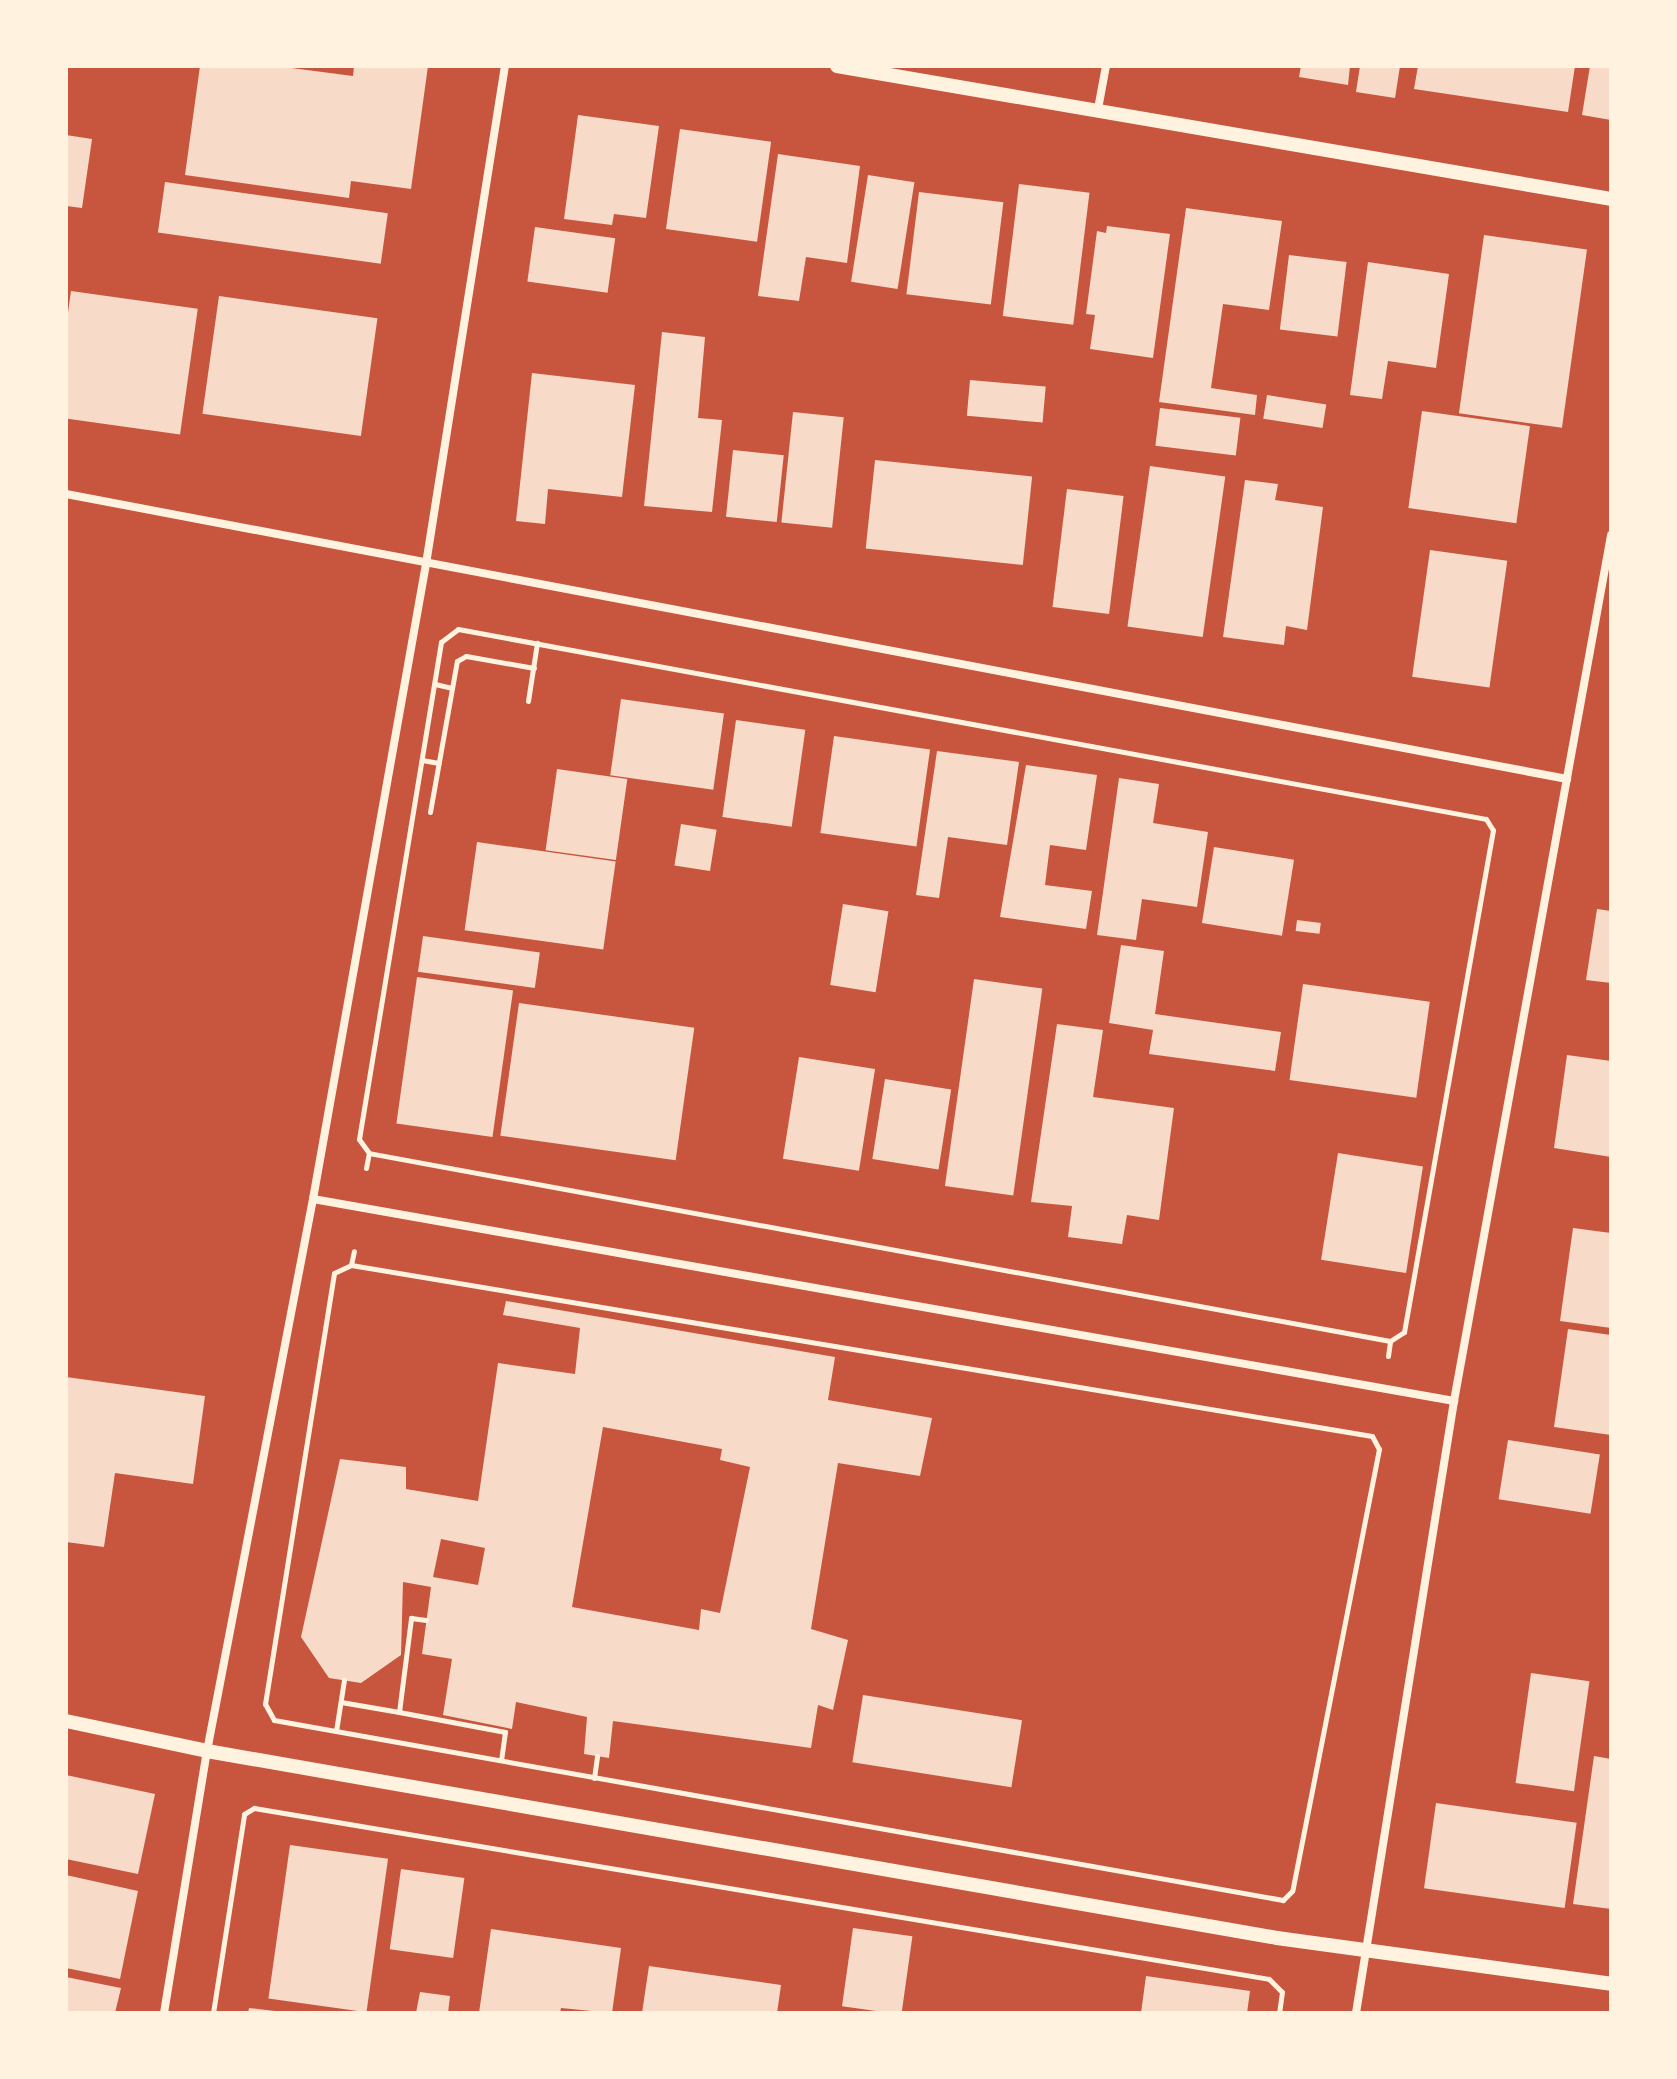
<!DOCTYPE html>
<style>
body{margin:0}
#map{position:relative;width:1677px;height:2079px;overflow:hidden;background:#c8553d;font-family:"Roboto Condensed",sans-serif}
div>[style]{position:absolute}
.building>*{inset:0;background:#f7dbc8;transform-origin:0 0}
.path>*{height:5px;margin:-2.5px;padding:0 2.5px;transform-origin:2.5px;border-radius:2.5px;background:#fff3e0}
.minor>*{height:8px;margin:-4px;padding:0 4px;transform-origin:4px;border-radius:4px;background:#fff3e0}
.tertiary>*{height:14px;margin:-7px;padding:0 7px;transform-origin:7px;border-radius:7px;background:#fff3e0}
span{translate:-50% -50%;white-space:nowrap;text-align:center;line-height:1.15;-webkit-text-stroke:8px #fff3e0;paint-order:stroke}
.frame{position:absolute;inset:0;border:68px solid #fff3e0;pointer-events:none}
</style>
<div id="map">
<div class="building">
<div style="clip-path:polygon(200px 66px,276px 66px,353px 76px,354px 66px,428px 66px,411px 189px,351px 181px,349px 198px,185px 175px)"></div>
<div style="clip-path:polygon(1301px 66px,1350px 66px,1348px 85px,1299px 77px)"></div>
<div style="clip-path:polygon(1360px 66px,1400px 66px,1395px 98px,1356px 92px)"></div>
<div style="clip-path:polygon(1418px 66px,1575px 66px,1568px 112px,1414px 89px)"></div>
<div style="clip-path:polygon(1590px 66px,1611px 66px,1611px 120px,1582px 115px)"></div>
<div style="clip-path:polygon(578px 115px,659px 126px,646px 218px,614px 214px,612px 225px,564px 219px)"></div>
<div style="left:680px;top:129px;width:92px;height:101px;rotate:8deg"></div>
<div style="clip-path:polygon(66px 135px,92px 139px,82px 208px,66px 206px)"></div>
<div style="clip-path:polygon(778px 154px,860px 166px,847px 263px,806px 257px,799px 301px,758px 296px)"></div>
<div style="left:868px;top:175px;width:47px;height:108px;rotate:9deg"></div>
<div style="left:165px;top:182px;width:225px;height:51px;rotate:8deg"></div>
<div style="left:1019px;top:184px;width:71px;height:133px;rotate:7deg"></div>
<div style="left:919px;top:192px;width:85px;height:103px;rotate:7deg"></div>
<div style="clip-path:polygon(1186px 208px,1282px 221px,1269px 310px,1223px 304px,1211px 388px,1257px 395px,1255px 415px,1159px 402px)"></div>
<div style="clip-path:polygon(1107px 226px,1170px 234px,1153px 358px,1090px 349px,1095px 315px,1086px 314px,1097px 231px,1106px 233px)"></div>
<div style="left:535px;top:227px;width:81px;height:55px;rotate:8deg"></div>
<div style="left:1484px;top:235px;width:104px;height:180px;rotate:8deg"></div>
<div style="left:1289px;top:255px;width:58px;height:75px;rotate:7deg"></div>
<div style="clip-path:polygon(1368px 262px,1449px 274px,1436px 368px,1388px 361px,1382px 399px,1350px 395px)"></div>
<div style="left:71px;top:291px;width:128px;height:127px;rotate:8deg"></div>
<div style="left:219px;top:296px;width:160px;height:119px;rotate:8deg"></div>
<div style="clip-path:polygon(662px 332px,705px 337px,698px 418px,722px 420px,712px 512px,644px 506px)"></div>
<div style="clip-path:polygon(532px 373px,635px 385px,622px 497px,548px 489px,545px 524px,516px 521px)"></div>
<div style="left:970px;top:380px;width:76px;height:36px;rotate:5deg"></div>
<div style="left:1267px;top:395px;width:60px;height:24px;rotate:9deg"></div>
<div style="left:1160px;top:408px;width:81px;height:38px;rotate:7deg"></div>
<div style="left:1422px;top:411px;width:109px;height:98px;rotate:8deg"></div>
<div style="left:793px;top:412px;width:51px;height:111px;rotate:6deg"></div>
<div style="left:733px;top:450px;width:51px;height:67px;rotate:6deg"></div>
<div style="left:875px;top:460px;width:158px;height:89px;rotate:6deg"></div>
<div style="left:1150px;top:466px;width:76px;height:162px;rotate:8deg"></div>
<div style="clip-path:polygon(1245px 480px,1278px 484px,1275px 500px,1323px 507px,1307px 630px,1286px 626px,1284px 645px,1223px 637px)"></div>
<div style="left:1067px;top:489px;width:57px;height:119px;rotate:7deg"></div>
<div style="left:1430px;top:550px;width:78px;height:128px;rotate:8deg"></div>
<div style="left:621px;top:699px;width:104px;height:77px;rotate:8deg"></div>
<div style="left:736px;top:720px;width:70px;height:98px;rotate:8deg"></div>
<div style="left:834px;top:736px;width:97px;height:98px;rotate:8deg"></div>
<div style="clip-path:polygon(937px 751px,1019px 762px,1007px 845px,948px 837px,939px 898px,916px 895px)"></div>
<div style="clip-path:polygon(1026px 765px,1097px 775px,1086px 850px,1050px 845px,1045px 885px,1092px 891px,1086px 929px,1000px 917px)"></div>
<div style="left:557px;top:769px;width:71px;height:82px;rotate:8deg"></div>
<div style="clip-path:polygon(1119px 778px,1159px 784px,1153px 823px,1208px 832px,1197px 907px,1142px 899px,1136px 940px,1097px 935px)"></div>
<div style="left:681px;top:824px;width:36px;height:42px;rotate:9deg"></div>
<div style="left:477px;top:842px;width:140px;height:89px;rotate:8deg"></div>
<div style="left:1214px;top:847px;width:81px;height:77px;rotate:9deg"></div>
<div style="left:843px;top:904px;width:46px;height:82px;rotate:9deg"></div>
<div style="clip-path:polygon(1597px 909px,1611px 911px,1611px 983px,1586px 980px)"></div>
<div style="left:1297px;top:920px;width:24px;height:11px;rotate:7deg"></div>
<div style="left:423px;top:936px;width:118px;height:36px;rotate:8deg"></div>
<div style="clip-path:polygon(1121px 945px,1164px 951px,1155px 1014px,1281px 1032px,1275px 1071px,1149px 1054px,1153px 1030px,1109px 1023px)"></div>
<div style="left:417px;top:977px;width:97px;height:148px;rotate:8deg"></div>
<div style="left:974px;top:979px;width:69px;height:209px;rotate:8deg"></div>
<div style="left:1303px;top:984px;width:128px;height:97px;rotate:8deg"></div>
<div style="left:519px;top:1003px;width:177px;height:134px;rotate:8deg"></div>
<div style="clip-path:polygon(1057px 1024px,1103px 1030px,1093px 1097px,1174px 1108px,1159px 1220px,1127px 1215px,1122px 1244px,1068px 1237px,1072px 1206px,1031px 1202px)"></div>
<div style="clip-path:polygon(1567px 1055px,1611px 1061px,1611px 1157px,1554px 1148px)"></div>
<div style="left:799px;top:1057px;width:77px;height:103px;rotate:9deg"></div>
<div style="left:885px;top:1079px;width:67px;height:81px;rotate:9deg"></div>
<div style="left:1338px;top:1153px;width:86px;height:108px;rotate:9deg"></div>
<div style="clip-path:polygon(1573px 1228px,1611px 1233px,1611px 1328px,1560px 1321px)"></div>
<div style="clip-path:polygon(evenodd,506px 1301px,835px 1357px,828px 1400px,932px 1418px,920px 1476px,838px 1463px,811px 1629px,848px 1640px,833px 1710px,818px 1705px,811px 1748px,613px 1721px,609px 1758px,584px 1754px,587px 1717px,516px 1702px,512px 1729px,443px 1715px,452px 1659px,422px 1654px,431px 1587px,403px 1582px,401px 1655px,361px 1683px,329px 1678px,301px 1637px,340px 1459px,406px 1467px,406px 1489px,478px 1501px,498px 1363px,575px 1374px,580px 1328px,503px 1315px,506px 1301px,603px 1427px,722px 1449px,720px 1460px,750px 1467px,720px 1613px,701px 1609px,699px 1630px,572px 1607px,603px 1427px,506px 1301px,441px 1539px,485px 1548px,478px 1585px,433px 1577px,441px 1539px)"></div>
<div style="clip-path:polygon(1568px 1329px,1611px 1335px,1611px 1435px,1554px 1427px)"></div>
<div style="clip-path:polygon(66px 1377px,205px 1396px,193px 1484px,115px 1473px,104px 1547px,66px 1542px)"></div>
<div style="left:1508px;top:1440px;width:93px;height:60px;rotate:9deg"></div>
<div style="left:1531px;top:1673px;width:59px;height:111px;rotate:8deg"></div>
<div style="left:863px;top:1695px;width:161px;height:68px;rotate:9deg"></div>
<div style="clip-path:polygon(1594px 1756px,1611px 1759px,1611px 1909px,1573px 1904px)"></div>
<div style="clip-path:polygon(66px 1775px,155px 1794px,138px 1874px,66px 1859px)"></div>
<div style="left:1436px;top:1803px;width:142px;height:86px;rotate:8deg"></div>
<div style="left:290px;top:1845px;width:99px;height:155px;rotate:8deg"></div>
<div style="left:401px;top:1869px;width:64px;height:81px;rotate:8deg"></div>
<div style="clip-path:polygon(66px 1875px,138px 1891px,120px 1979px,66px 1968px)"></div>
<div style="left:853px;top:1928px;width:60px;height:79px;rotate:8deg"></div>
<div style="clip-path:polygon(491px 1929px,621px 1948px,612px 2013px,561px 2008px,560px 2013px,479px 2013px)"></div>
<div style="clip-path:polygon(649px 1966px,781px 1985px,777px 2013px,642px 2013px)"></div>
<div style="clip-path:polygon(1146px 1976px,1250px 1991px,1247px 2013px,1141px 2013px)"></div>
<div style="clip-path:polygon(66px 1977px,121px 1988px,115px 2013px,66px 2013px)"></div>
<div style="clip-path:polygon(420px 1992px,450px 1996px,448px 2013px,416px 2013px)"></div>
<div style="clip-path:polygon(249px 2008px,275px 2011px,274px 2013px,248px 2013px)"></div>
</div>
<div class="path">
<div style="left:458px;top:629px;width:1045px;rotate:10.47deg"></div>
<div style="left:1486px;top:819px;width:13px;rotate:58deg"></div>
<div style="left:1493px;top:830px;width:510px;rotate:100.05deg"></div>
<div style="left:1404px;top:1332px;width:17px;rotate:147deg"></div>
<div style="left:1390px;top:1341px;width:1038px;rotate:-169.57deg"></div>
<div style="left:369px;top:1153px;width:17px;rotate:-126deg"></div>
<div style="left:359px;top:1139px;width:504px;rotate:-80.63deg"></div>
<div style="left:441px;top:642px;width:21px;rotate:-37deg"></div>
<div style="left:435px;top:684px;width:17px;rotate:13deg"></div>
<div style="left:528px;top:701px;width:59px;rotate:-81.2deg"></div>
<div style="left:422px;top:760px;width:17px;rotate:10deg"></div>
<div style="left:430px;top:812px;width:153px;rotate:-79.9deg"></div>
<div style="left:457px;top:661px;width:10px;rotate:-29deg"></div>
<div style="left:466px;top:656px;width:69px;rotate:10deg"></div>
<div style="left:366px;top:1168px;width:15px;rotate:-79deg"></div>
<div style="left:351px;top:1265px;width:1035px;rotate:9.51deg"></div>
<div style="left:1372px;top:1436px;width:15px;rotate:62deg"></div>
<div style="left:1379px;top:1449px;width:450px;rotate:101.1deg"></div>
<div style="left:1292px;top:1891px;width:13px;rotate:135deg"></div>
<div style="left:1283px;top:1900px;width:1025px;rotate:-169.89deg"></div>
<div style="left:274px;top:1720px;width:18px;rotate:-119deg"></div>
<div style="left:265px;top:1704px;width:436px;rotate:-80.9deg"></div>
<div style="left:334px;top:1273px;width:19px;rotate:-25deg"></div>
<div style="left:351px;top:1265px;width:14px;rotate:-78deg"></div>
<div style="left:1388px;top:1356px;width:15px;rotate:-82deg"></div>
<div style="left:341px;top:1702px;width:59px;rotate:9.8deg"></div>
<div style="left:399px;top:1712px;width:95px;rotate:-82.7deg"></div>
<div style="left:411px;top:1618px;width:15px;rotate:8deg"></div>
<div style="left:399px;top:1712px;width:108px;rotate:10.7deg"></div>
<div style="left:505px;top:1732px;width:28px;rotate:98deg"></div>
<div style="left:336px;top:1731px;width:52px;rotate:-81.1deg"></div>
<div style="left:594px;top:1778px;width:22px;rotate:-82deg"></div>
<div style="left:213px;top:2013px;width:201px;rotate:-81.1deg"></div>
<div style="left:244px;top:1814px;width:12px;rotate:-31deg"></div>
<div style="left:254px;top:1808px;width:1029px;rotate:9.56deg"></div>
<div style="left:1269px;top:1979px;width:18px;rotate:45deg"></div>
<div style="left:1282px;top:1992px;width:21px;rotate:98deg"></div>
</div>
<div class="minor">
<div style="left:1098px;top:109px;width:44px;rotate:-79.5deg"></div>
<div style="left:66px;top:494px;width:1528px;rotate:10.75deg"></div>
<div style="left:313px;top:1199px;width:1159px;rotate:10.04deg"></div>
<div style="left:164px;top:2013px;width:266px;rotate:-80.7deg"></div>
<div style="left:207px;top:1751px;width:562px;rotate:-79.13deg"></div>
<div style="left:313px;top:1199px;width:645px;rotate:-79.91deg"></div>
<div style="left:426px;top:564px;width:504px;rotate:-80.99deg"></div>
<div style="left:1356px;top:2013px;width:620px;rotate:-80.9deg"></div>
<div style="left:1454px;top:1401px;width:880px;rotate:-79.72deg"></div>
</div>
<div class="tertiary">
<div style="left:837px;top:66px;width:785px;rotate:9.75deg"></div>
<div style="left:66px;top:1721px;width:144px;rotate:12deg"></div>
<div style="left:207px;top:1751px;width:1086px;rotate:9.91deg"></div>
<div style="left:1277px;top:1938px;width:337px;rotate:7.8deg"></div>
</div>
<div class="frame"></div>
</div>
